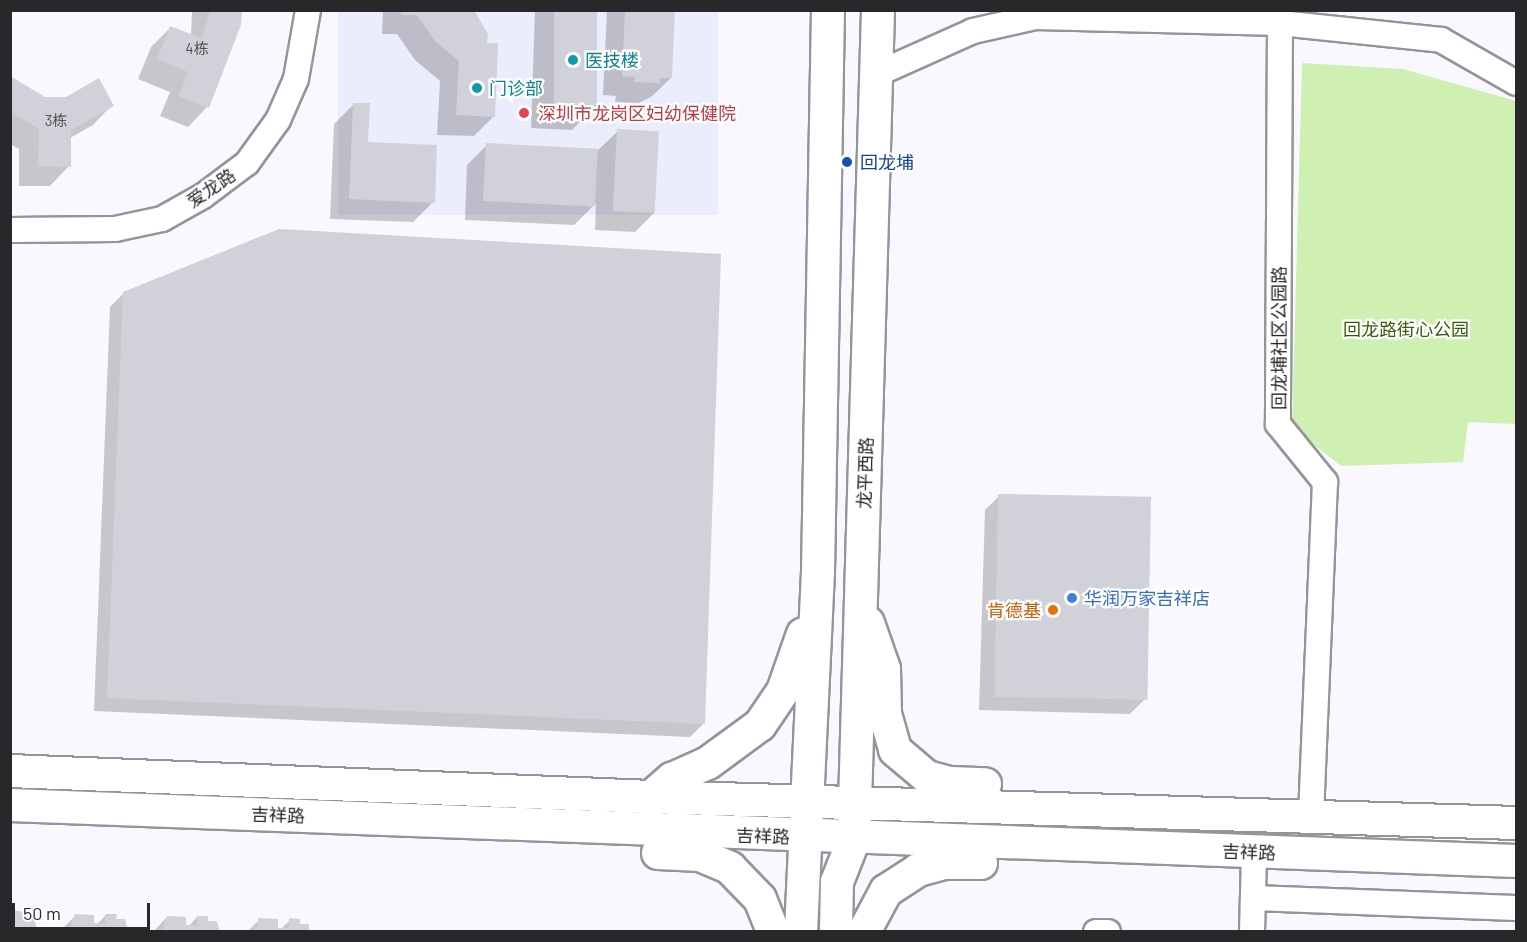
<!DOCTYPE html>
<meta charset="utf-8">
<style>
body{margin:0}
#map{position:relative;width:1527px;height:942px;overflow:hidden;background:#f8f8fe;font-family:Barlow,"Noto Sans SC",sans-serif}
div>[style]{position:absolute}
.built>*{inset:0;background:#ecedfc;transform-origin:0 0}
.green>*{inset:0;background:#cfefb3}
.shadow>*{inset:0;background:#0003}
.building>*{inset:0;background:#d1d1d9;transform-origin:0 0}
.roads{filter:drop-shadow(2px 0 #94949b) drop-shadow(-2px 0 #94949b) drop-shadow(0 2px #94949b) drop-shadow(0 -2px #94949b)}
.minor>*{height:24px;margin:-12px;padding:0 12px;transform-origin:12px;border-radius:12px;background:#fff}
.major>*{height:32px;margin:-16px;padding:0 16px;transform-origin:16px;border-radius:16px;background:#fff}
.dots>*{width:16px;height:16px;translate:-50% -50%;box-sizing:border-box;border:3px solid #fff;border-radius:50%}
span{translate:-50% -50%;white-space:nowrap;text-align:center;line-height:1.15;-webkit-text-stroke:4.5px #fff;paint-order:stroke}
.number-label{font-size:15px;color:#525256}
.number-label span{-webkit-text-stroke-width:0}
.culture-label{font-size:18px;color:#0d838f}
.left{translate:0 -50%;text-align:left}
.health-label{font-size:18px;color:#be3a42}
.transit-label{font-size:18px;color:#164399}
.street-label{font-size:18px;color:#28282b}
.park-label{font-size:18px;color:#3a5c0a}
.shop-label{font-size:18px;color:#366cbe}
.food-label{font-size:18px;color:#c56008}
.right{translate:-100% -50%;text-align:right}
.frame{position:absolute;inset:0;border:12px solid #28282b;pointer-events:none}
.scale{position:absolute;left:12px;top:903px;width:138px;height:27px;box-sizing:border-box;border:3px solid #28282b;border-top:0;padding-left:8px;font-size:18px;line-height:21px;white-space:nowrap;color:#28282b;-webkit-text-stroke:4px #fff;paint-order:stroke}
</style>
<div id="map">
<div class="built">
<div style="left:338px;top:11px;width:380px;height:204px"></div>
</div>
<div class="green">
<div style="clip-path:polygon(1302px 63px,1403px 69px,1516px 101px,1516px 424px,1468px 422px,1463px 462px,1341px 466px,1292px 428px)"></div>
</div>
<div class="shadow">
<div style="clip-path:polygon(192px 10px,241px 10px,207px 107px,188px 127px,160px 116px,170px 92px,138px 79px,151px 47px,171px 27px,191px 35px)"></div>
<div style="clip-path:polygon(383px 10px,471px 10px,486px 44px,494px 116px,474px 136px,437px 135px,440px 81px,415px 60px,397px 34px,382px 34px)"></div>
<div style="clip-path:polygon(535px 10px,596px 10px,592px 110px,572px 130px,531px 128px)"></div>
<div style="clip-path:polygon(607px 10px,674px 10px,671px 78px,651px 97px,639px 103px,615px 102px,616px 96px,603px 95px)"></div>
<div style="clip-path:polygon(12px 79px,45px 99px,112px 105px,93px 125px,70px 138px,69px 166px,50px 186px,19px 186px,19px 149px,10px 144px)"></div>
<div style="clip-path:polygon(354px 104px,367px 144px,433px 202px,413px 222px,330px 219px,334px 124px)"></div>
<div style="clip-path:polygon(618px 131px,655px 212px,635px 232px,595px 230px,596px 203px,574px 225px,465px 220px,467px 165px,487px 145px,596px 152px)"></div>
<div style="clip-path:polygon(124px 293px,704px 723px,690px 737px,94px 711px,110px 307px)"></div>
<div style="clip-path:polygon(999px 496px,1144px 700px,1130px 714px,979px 710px,985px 510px)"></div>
<div style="clip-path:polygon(15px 911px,24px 912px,24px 917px,36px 925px,36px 932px,10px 932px,10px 916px)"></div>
<div style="clip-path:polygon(106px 915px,126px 932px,59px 932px,75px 916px,96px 925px)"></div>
<div style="clip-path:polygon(167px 917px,188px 927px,197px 917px,218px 932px,153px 932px)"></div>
<div style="clip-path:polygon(259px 920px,280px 930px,290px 920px,307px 932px,247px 932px)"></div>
</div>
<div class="building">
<div style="clip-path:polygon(210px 10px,242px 10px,241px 25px,209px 108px,179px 96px,188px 72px,157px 59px,170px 26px,202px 38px)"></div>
<div style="clip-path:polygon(401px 10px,474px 10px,488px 34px,487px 43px,498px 43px,495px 117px,456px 115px,459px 61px,435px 41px,417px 15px,401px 15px)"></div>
<div style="left:554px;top:10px;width:43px;height:99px"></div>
<div style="clip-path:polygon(625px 10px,675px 10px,672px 78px,660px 78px,660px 83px,634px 82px,635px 77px,622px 76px)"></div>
<div style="clip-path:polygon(12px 77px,45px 97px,66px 97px,99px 78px,114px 106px,71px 130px,71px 167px,38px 166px,39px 129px,10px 112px)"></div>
<div style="clip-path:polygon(353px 103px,370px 103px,368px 142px,437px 145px,435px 203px,349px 199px)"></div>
<div style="left:617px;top:129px;width:42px;height:82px;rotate:3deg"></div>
<div style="left:486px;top:143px;width:112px;height:58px;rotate:3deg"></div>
<div style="clip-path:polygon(279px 229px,721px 254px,705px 724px,107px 698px,123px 292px)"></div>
<div style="left:998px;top:494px;width:153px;height:203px;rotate:1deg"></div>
<div style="clip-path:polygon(14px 910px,34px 916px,37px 932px,10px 932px)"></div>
<div style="clip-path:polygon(75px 914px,94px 915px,94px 923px,105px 924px,105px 914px,117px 914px,116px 919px,125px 919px,128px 932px,69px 932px)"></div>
<div style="clip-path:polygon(167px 916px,186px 917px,186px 925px,197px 926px,197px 916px,208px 916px,208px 921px,217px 921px,220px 932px,161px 932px)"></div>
<div style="clip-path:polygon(258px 918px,278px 919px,278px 928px,289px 928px,289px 918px,300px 919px,300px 924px,309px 924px,309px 932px,253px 932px,253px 927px,258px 927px)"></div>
</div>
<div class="roads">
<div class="minor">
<div style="left:1280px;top:23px;width:401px;rotate:90.3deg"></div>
<div style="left:1278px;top:424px;width:75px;rotate:51deg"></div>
<div style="left:1325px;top:482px;width:334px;rotate:92.4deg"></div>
<div style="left:877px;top:74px;width:105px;rotate:-24.1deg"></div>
<div style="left:973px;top:31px;width:64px;rotate:-12.7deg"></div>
<div style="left:1035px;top:17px;width:245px;rotate:1.4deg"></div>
<div style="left:1280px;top:23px;width:162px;rotate:6deg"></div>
<div style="left:1441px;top:40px;width:86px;rotate:29.8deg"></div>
<div style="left:10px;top:230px;width:105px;rotate:-0.5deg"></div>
<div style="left:115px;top:229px;width:48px;rotate:-12deg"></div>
<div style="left:162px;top:219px;width:47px;rotate:-29.3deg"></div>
<div style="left:203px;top:196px;width:55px;rotate:-36.9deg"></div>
<div style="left:247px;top:163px;width:53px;rotate:-54.2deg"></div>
<div style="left:278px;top:120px;width:45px;rotate:-66.3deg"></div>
<div style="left:296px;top:79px;width:70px;rotate:-80.1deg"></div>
<div style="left:1253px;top:898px;width:263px;rotate:2.2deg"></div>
<div style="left:1096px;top:932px;width:12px"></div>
<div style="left:1252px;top:932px;width:79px;rotate:-88.5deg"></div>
</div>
<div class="major">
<div style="left:868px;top:623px;width:49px;rotate:70.8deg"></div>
<div style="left:884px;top:669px;width:45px;rotate:88.7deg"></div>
<div style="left:885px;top:714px;width:37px;rotate:74deg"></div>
<div style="left:895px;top:750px;width:42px;rotate:40.2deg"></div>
<div style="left:927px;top:777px;width:24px;rotate:15deg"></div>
<div style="left:950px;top:783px;width:35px;rotate:2deg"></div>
<div style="left:10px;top:771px;width:642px;rotate:2.32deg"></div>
<div style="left:651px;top:797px;width:865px;rotate:1.72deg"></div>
<div style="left:651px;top:797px;width:28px;rotate:-41deg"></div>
<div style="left:672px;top:779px;width:39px;rotate:-24deg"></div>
<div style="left:708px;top:763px;width:64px;rotate:-36.2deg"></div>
<div style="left:760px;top:725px;width:41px;rotate:-55.9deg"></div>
<div style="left:783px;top:691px;width:60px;rotate:-70.7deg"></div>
<div style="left:10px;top:805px;width:1507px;rotate:2.13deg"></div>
<div style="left:658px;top:853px;width:42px;rotate:2.7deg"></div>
<div style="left:700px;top:855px;width:33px;rotate:23deg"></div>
<div style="left:730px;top:868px;width:43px;rotate:45.9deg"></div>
<div style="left:760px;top:899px;width:35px;rotate:68deg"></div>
<div style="left:801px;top:932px;width:360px;rotate:-87.3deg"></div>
<div style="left:818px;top:572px;width:562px;rotate:-88.98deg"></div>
<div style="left:836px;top:932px;width:50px;rotate:-88.9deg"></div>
<div style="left:837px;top:882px;width:46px;rotate:-68.4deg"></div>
<div style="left:854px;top:839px;width:829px;rotate:-88.34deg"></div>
<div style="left:864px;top:932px;width:47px;rotate:-61.8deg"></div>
<div style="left:886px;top:891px;width:38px;rotate:-33deg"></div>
<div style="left:918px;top:870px;width:28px;rotate:-15deg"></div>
<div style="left:945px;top:863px;width:36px"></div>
</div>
</div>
<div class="dots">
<div style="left:573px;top:60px;background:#0f9aa8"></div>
<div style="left:477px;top:88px;background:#0f9aa8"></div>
<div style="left:524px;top:113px;background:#e0444e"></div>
<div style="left:847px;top:162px;background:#1a4fb4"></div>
<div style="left:1072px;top:598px;background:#3f7fe0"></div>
<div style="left:1053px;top:610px;background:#e8710a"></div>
</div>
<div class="number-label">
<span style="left:197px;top:49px">4栋</span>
<span style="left:56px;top:121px">3栋</span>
</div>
<div class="culture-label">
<span class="left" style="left:585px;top:60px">医技楼</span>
<span class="left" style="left:489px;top:88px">门诊部</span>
</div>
<div class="health-label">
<span class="left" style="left:538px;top:113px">深圳市龙岗区妇幼保健院</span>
</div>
<div class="transit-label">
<span class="left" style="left:860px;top:162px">回龙埔</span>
</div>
<div class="street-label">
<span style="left:211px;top:188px;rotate:-34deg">爱龙路</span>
<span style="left:1279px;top:338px;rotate:-90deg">回龙埔社区公园路</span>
<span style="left:865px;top:473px;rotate:-88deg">龙平西路</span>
<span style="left:278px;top:815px;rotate:2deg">吉祥路</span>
<span style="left:763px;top:836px;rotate:2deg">吉祥路</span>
<span style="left:1249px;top:852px;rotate:2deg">吉祥路</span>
</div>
<div class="park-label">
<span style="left:1406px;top:329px">回龙路街心公园</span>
</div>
<div class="shop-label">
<span class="left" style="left:1084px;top:598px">华润万家吉祥店</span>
</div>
<div class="food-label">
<span class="right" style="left:1041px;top:610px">肯德基</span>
</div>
<div class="frame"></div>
<div class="scale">50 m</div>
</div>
